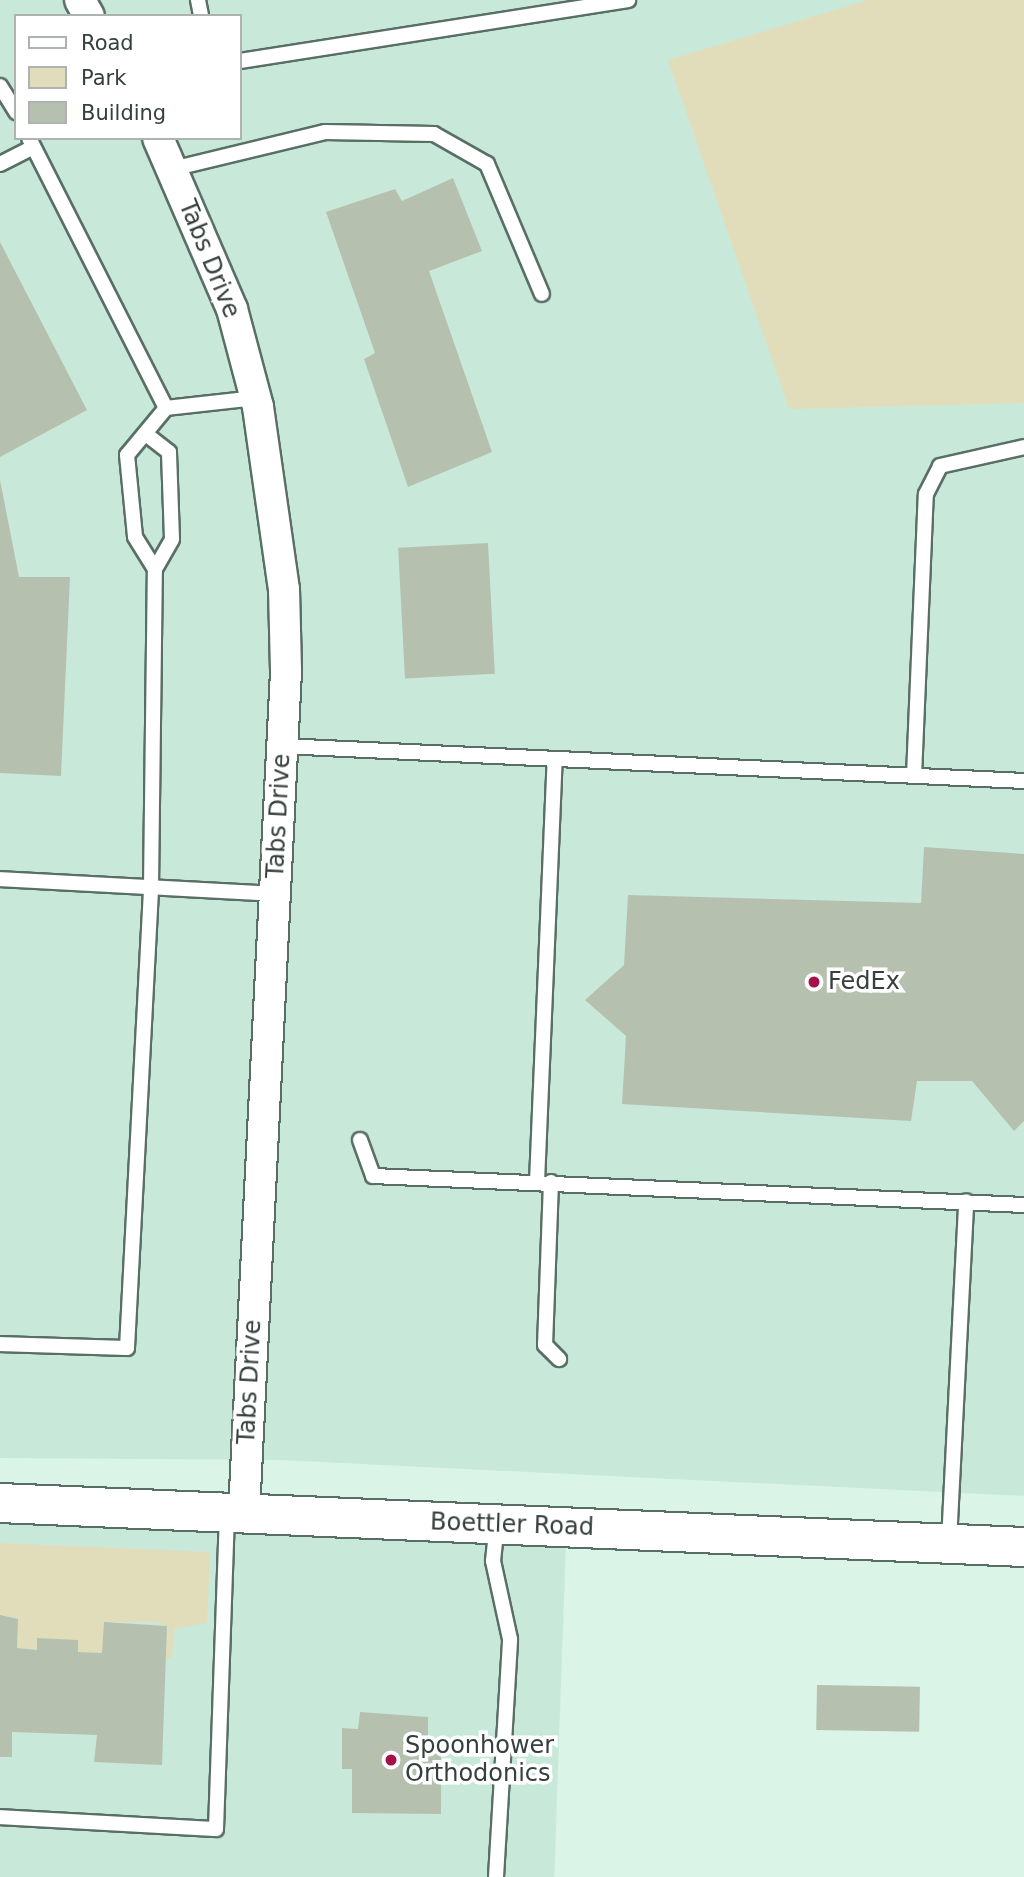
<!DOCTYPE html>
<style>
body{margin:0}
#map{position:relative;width:1024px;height:1877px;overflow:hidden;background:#dbf4e8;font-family:"DejaVu Sans",sans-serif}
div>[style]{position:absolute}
.built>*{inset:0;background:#c8e9d9;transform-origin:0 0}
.green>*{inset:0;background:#e1ddba}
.building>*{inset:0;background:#b5c1ae;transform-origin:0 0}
.roads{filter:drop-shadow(2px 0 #596f66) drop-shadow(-2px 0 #596f66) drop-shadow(0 2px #596f66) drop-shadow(0 -2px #596f66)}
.lane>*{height:14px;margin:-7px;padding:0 7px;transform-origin:7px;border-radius:7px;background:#fff}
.street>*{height:30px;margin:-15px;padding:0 15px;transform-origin:15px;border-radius:15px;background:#fff}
.secondary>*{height:38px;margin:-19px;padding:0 19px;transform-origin:19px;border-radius:19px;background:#fff}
.dots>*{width:19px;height:19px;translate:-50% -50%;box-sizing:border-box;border:4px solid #fff;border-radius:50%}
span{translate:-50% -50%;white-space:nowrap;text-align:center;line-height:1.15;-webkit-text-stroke:7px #fff;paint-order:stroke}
.street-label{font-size:24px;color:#353f3b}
.poi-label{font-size:24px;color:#353f3b}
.left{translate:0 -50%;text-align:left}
.legend{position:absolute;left:14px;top:14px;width:228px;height:126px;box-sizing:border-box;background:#fff;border:2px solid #aeb2b1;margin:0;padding:9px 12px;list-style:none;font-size:21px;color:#353f3b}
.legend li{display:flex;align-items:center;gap:14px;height:35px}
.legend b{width:35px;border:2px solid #aeb2b1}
</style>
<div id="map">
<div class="built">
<div style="clip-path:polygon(evenodd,0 0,1024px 0,1024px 1496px,280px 1460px,0 1458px,0 0,16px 16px,240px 16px,240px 138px,16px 138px,16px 16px)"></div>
<div style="left:0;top:1503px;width:567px;height:374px;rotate:2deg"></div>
</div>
<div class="green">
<div style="clip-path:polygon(868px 0,1024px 0,1024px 403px,789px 409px,668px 60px)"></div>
<div style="clip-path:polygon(0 1543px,210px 1552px,207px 1623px,174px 1629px,172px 1658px,166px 1658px,167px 1626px,153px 1622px,104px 1622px,102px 1653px,78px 1652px,78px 1640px,38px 1638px,37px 1650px,17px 1648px,18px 1619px,0 1615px)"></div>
</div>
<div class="building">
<div style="clip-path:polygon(453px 178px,482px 251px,429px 271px,492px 452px,408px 487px,364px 359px,375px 353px,326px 212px,395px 189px,402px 201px)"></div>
<div style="clip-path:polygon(0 242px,87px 410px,0 457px)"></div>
<div style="clip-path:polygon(0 480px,19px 577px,70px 577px,61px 776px,0 773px)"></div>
<div style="left:488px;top:543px;width:131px;height:90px;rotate:87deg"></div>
<div style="clip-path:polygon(924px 847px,1024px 854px,1024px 1121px,1014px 1131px,972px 1081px,917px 1081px,911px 1121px,622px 1104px,626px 1036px,585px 1000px,624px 965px,628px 895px,921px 903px)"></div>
<div style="clip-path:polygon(0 1615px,18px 1619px,17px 1648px,37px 1650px,37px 1638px,78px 1640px,78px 1652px,102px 1653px,104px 1622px,167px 1626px,162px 1765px,94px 1762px,97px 1735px,12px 1732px,12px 1757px,0 1757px)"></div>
<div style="left:817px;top:1685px;width:103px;height:45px;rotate:1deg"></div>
<div style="clip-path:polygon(360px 1712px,428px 1717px,428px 1751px,441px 1751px,441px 1814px,352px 1813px,352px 1769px,342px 1769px,342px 1728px,358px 1729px)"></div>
</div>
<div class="roads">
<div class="lane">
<div style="left:198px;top:0;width:16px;rotate:79deg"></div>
<div style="left:240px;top:61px;width:393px;rotate:-8.9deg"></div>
<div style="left:0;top:86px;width:31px;rotate:58deg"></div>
<div style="left:29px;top:138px;width:303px;rotate:63.1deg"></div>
<div style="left:166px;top:408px;width:61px;rotate:129.7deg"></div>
<div style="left:127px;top:455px;width:82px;rotate:84.4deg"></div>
<div style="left:135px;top:537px;width:38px;rotate:58deg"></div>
<div style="left:0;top:164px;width:37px;rotate:-27deg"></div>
<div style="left:172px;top:169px;width:157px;rotate:-13.6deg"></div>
<div style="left:325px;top:132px;width:109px;rotate:1.1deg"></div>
<div style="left:434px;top:134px;width:61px;rotate:29.5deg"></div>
<div style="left:487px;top:164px;width:141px;rotate:67.1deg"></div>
<div style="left:166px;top:408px;width:90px;rotate:-6.4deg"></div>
<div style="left:282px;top:746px;width:743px;rotate:2.7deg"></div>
<div style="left:914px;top:776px;width:282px;rotate:-87.6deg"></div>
<div style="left:926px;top:494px;width:31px;rotate:-63deg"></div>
<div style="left:940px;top:466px;width:86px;rotate:-12.7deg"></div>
<div style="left:0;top:879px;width:275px;rotate:3.1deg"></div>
<div style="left:360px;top:1140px;width:38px;rotate:70deg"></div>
<div style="left:373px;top:1176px;width:652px;rotate:2.55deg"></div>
<div style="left:537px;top:1182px;width:422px;rotate:-87.6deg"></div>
<div style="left:551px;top:1182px;width:163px;rotate:92.1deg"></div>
<div style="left:545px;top:1345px;width:20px;rotate:45deg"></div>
<div style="left:0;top:1344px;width:127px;rotate:1.8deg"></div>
<div style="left:127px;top:1348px;width:462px;rotate:-87deg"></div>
<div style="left:151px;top:887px;width:318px;rotate:-89.3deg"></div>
<div style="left:155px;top:569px;width:34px;rotate:-60deg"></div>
<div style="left:172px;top:539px;width:87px;rotate:-92deg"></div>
<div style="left:169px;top:452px;width:29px;rotate:-142deg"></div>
<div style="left:949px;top:1542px;width:341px;rotate:-87.1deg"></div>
<div style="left:0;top:1817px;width:216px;rotate:3.2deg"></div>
<div style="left:216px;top:1829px;width:314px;rotate:-88deg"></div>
<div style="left:496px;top:1877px;width:238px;rotate:-86.6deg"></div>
<div style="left:510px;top:1639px;width:80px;rotate:-102.3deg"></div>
<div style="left:493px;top:1561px;width:36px;rotate:-84deg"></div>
</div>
<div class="street">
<div style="left:80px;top:0;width:18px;rotate:61deg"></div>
<div style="left:158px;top:138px;width:186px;rotate:66.6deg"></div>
<div style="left:232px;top:309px;width:101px;rotate:75.1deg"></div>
<div style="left:258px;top:407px;width:184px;rotate:81.9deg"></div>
<div style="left:284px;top:589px;width:82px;rotate:88.6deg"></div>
<div style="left:286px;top:671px;width:843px;rotate:92.86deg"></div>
</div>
<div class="secondary">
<div style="left:0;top:1503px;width:1025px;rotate:2.46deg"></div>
</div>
</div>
<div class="dots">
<div style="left:814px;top:982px;background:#a6104a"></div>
<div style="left:391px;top:1760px;background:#a6104a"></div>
</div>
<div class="street-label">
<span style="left:209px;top:259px;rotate:68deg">Tabs Drive</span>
<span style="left:279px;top:816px;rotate:-87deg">Tabs Drive</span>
<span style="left:250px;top:1382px;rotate:-87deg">Tabs Drive</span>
<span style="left:512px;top:1525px;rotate:2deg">Boettler Road</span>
</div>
<div class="poi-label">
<span class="left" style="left:828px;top:982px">FedEx</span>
<span class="left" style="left:405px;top:1760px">Spoonhower<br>Orthodonics</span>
</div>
<ul class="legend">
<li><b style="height:9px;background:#fff"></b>Road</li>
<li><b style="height:19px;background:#e1ddba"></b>Park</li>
<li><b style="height:19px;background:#b5c1ae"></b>Building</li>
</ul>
</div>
